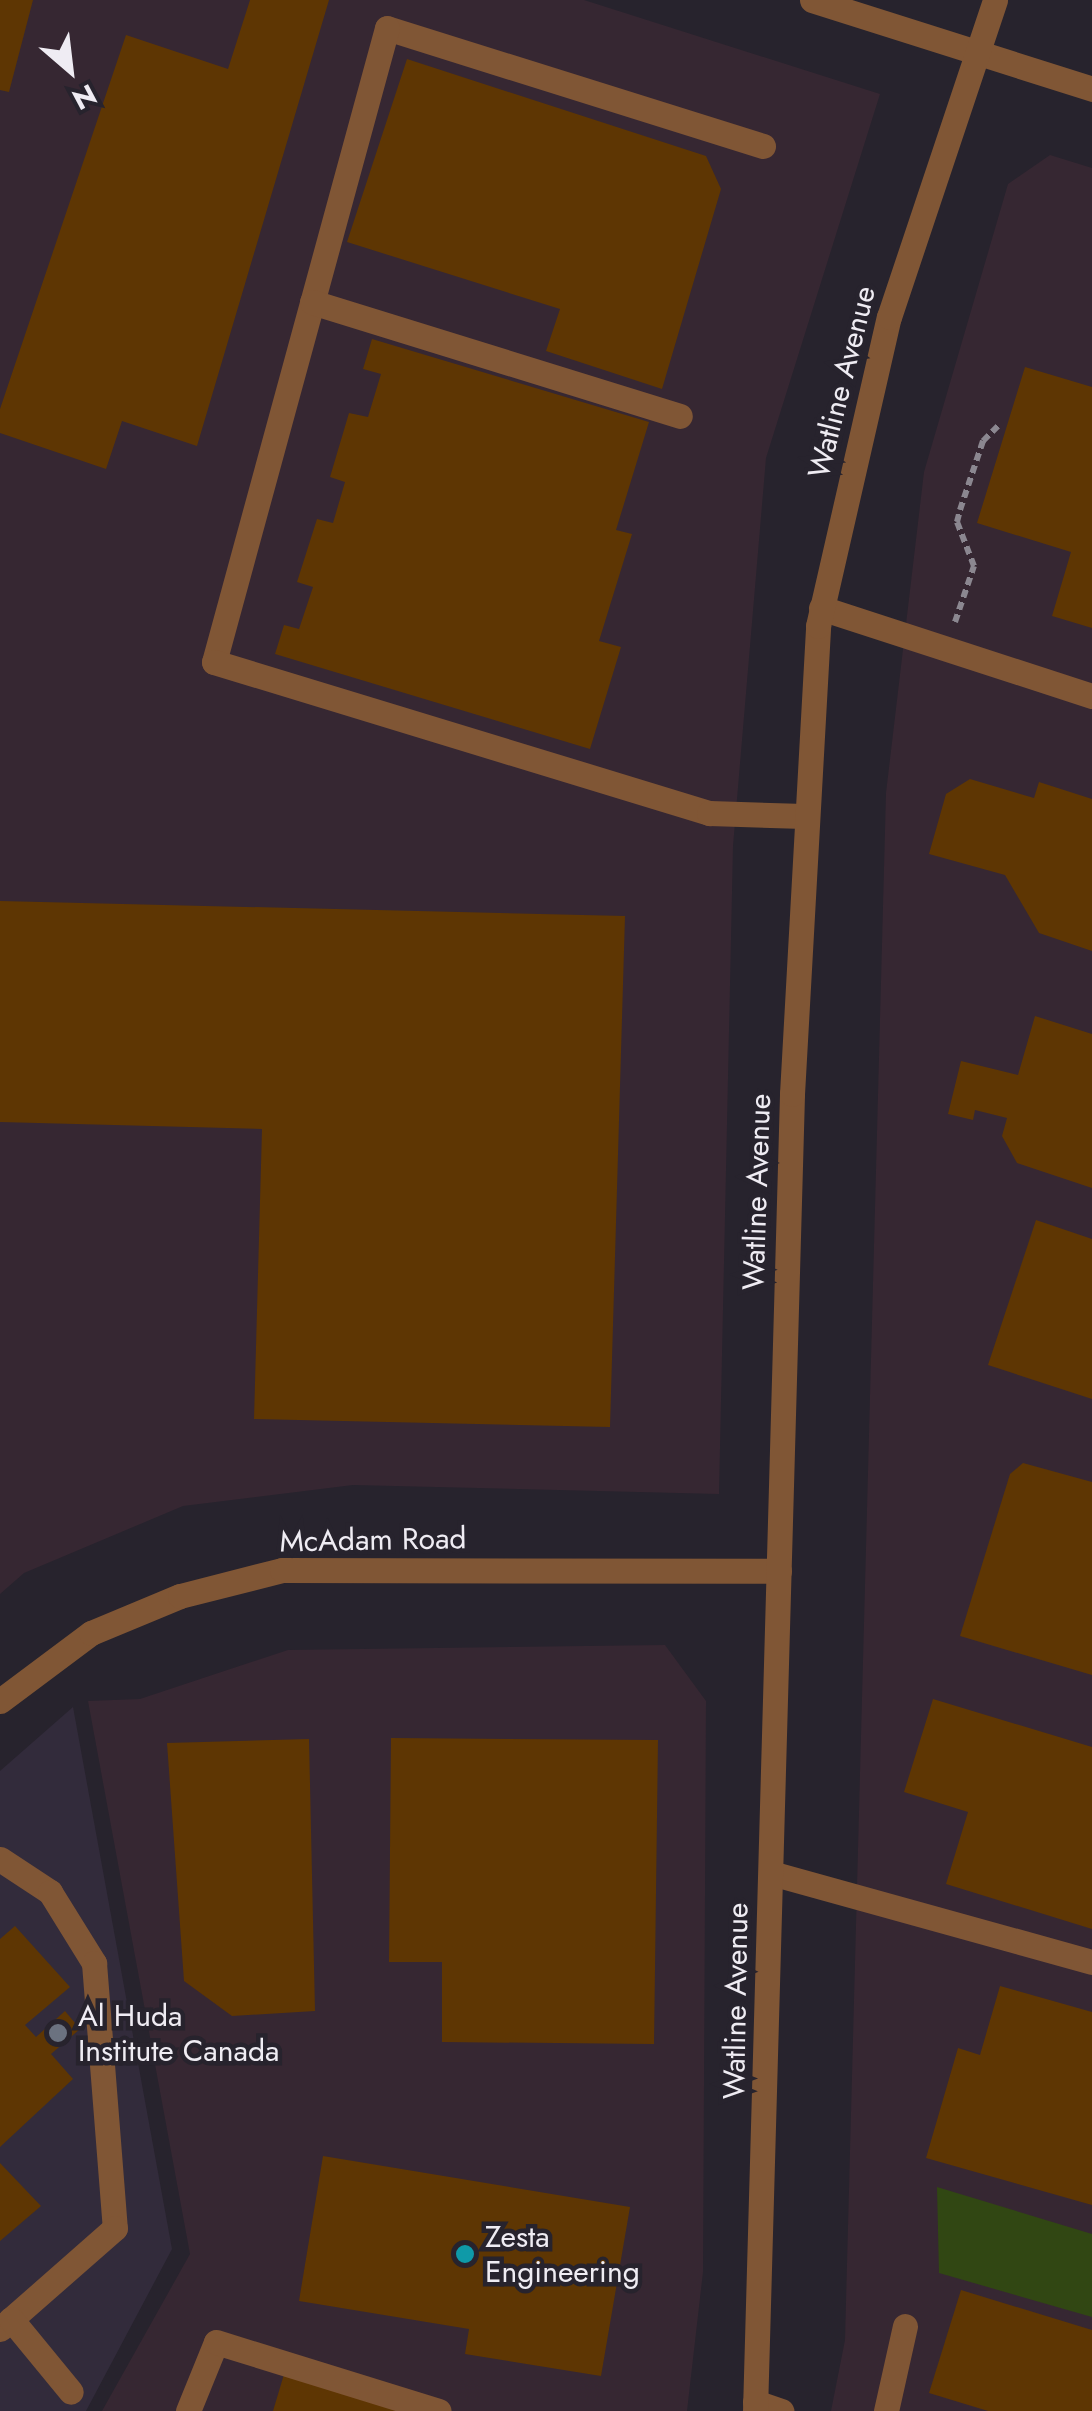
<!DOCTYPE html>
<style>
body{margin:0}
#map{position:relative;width:1092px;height:2411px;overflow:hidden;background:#27232d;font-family:Jost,sans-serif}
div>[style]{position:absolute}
.industrial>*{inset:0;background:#362732}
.built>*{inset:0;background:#322b3b}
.green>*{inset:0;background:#314713}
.building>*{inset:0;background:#5e3603}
.path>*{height:6px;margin-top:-3px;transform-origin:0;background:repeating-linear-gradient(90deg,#8b8790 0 8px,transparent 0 13px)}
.minor>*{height:25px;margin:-12.5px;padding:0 12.5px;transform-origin:12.5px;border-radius:12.5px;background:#805635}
.dots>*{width:28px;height:28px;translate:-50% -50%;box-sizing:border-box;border:5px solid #27232d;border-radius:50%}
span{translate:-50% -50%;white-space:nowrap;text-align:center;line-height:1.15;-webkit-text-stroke:9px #27232d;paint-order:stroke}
.street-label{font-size:30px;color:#efecf3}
.poi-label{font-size:30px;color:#efecf3}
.left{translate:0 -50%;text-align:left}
.north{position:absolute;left:20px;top:20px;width:100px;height:100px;-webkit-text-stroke:8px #27232d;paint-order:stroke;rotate:152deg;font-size:28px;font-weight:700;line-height:40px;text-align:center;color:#efecf3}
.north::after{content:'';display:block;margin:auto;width:35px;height:45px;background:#efecf3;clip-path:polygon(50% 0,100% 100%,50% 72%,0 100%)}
</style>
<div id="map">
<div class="industrial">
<div style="clip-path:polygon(0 0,584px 0,880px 94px,766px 458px,733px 846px,719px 1494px,353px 1485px,183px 1506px,24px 1573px,0 1594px)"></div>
<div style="clip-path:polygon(1050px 155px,1092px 168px,1092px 2411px,831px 2411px,845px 2340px,886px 793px,924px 472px,1008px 184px)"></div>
<div style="clip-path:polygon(665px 1645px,706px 1701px,703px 2272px,687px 2411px,102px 2411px,190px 2254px,88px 1701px,140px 1699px,288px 1650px)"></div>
</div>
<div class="built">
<div style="clip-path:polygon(73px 1707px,172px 2249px,86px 2411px,0 2411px,0 1771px)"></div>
</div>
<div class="green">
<div style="clip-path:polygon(937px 2187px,1092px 2234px,1092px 2317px,939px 2273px)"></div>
</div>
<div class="building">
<div style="clip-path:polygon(0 0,33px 0,9px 92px,0 90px)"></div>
<div style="clip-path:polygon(250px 0,329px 0,197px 446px,122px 421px,106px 469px,0 433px,0 409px,126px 35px,228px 69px)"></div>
<div style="clip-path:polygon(407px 59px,706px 156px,721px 189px,662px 389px,546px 351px,560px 309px,347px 242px)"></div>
<div style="clip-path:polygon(372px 339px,649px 422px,616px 530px,632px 534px,599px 641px,621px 647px,590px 749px,275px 654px,284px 625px,299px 629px,313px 587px,297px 582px,317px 519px,333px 523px,345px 482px,330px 477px,349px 413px,368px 417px,381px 374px,363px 369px)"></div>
<div style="clip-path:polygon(1025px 367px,1092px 387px,1092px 628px,1052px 616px,1071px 552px,977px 523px)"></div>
<div style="clip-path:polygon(970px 779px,1034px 798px,1039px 782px,1092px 799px,1092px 951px,1039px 933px,1005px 875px,929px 854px,946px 794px)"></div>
<div style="clip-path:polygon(0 901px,625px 916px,610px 1427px,254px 1419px,262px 1129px,0 1122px)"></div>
<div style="clip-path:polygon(1035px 1016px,1092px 1034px,1092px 1188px,1017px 1163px,1002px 1136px,1007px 1118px,975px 1110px,973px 1120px,948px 1114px,961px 1061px,1018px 1075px)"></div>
<div style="clip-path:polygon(1036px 1220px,1092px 1239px,1092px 1399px,988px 1365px)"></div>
<div style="clip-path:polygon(1023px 1463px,1092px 1482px,1092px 1675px,960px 1636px,1010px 1474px)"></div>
<div style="clip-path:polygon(933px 1699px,1092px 1747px,1092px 1929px,946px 1884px,968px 1812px,904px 1792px)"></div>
<div style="clip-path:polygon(391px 1738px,658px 1740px,654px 2044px,442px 2042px,442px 1962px,389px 1962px)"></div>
<div style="clip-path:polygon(309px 1739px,315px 2011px,232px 2016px,184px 1981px,167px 1743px)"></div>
<div style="clip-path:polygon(15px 1926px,70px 1987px,25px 2025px,36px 2037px,65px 2011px,80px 2029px,51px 2054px,73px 2079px,0 2147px,0 1939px)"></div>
<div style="clip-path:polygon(1000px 1986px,1092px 2012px,1092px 2205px,926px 2158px,958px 2048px,980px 2055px)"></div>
<div style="clip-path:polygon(323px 2156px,630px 2207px,601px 2376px,465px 2354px,469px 2329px,299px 2301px)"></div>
<div style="clip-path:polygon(0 2163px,41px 2206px,0 2241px)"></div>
<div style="clip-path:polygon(961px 2290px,1092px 2330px,1092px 2411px,988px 2411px,929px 2393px)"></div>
<div style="clip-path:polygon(285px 2371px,413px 2411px,273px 2411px)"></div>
</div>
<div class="path">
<div style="left:955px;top:622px;width:59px;rotate:-71.3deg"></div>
<div style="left:974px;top:566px;width:47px;rotate:-111.1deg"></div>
<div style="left:957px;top:522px;width:12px;rotate:-76deg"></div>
<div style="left:960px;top:510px;width:73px;rotate:-71.6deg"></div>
<div style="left:983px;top:441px;width:21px;rotate:-45deg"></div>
</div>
<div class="minor">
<div style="left:812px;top:0;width:294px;rotate:17.6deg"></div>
<div style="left:763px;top:146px;width:394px;rotate:-162.6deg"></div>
<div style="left:387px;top:28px;width:657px;rotate:105.26deg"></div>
<div style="left:214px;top:662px;width:518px;rotate:16.96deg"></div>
<div style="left:709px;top:813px;width:95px;rotate:1.8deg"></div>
<div style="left:312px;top:302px;width:385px;rotate:17.2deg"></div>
<div style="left:821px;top:608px;width:285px;rotate:18deg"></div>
<div style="left:0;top:1701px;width:114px;rotate:-36.8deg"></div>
<div style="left:91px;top:1633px;width:96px;rotate:-22.6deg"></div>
<div style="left:180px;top:1596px;width:105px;rotate:-14.3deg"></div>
<div style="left:282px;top:1570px;width:497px;rotate:0.1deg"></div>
<div style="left:0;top:1859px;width:60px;rotate:33.4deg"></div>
<div style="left:50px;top:1892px;width:84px;rotate:58.2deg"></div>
<div style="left:94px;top:1963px;width:266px;rotate:85.5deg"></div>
<div style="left:115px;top:2228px;width:153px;rotate:138.7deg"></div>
<div style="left:771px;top:1873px;width:333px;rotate:15.5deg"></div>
<div style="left:11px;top:2319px;width:94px;rotate:50.6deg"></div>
<div style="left:755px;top:2402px;width:28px;rotate:19deg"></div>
<div style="left:188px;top:2411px;width:74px;rotate:-67.9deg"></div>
<div style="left:216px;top:2342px;width:233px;rotate:17.2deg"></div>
<div style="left:755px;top:2411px;width:1318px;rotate:-88.39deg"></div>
<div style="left:792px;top:1094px;width:469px;rotate:-86.8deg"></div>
<div style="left:818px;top:626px;width:317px;rotate:-77.1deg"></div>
<div style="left:889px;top:317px;width:334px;rotate:-71.5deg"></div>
<div style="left:886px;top:2411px;width:87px;rotate:-77.4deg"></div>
</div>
<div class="dots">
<div style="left:58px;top:2033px;background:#6b7280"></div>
<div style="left:465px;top:2254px;background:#0f9aa8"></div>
</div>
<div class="street-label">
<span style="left:842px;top:382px;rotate:-76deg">Watline Avenue</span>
<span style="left:757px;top:1192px;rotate:-88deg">Watline Avenue</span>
<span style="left:373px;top:1540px;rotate:-1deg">McAdam Road</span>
<span style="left:736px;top:2001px;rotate:-89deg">Watline Avenue</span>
</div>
<div class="poi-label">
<span class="left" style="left:78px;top:2033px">Al Huda<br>Institute Canada</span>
<span class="left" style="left:485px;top:2254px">Zesta<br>Engineering</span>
</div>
<div class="north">N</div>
</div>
